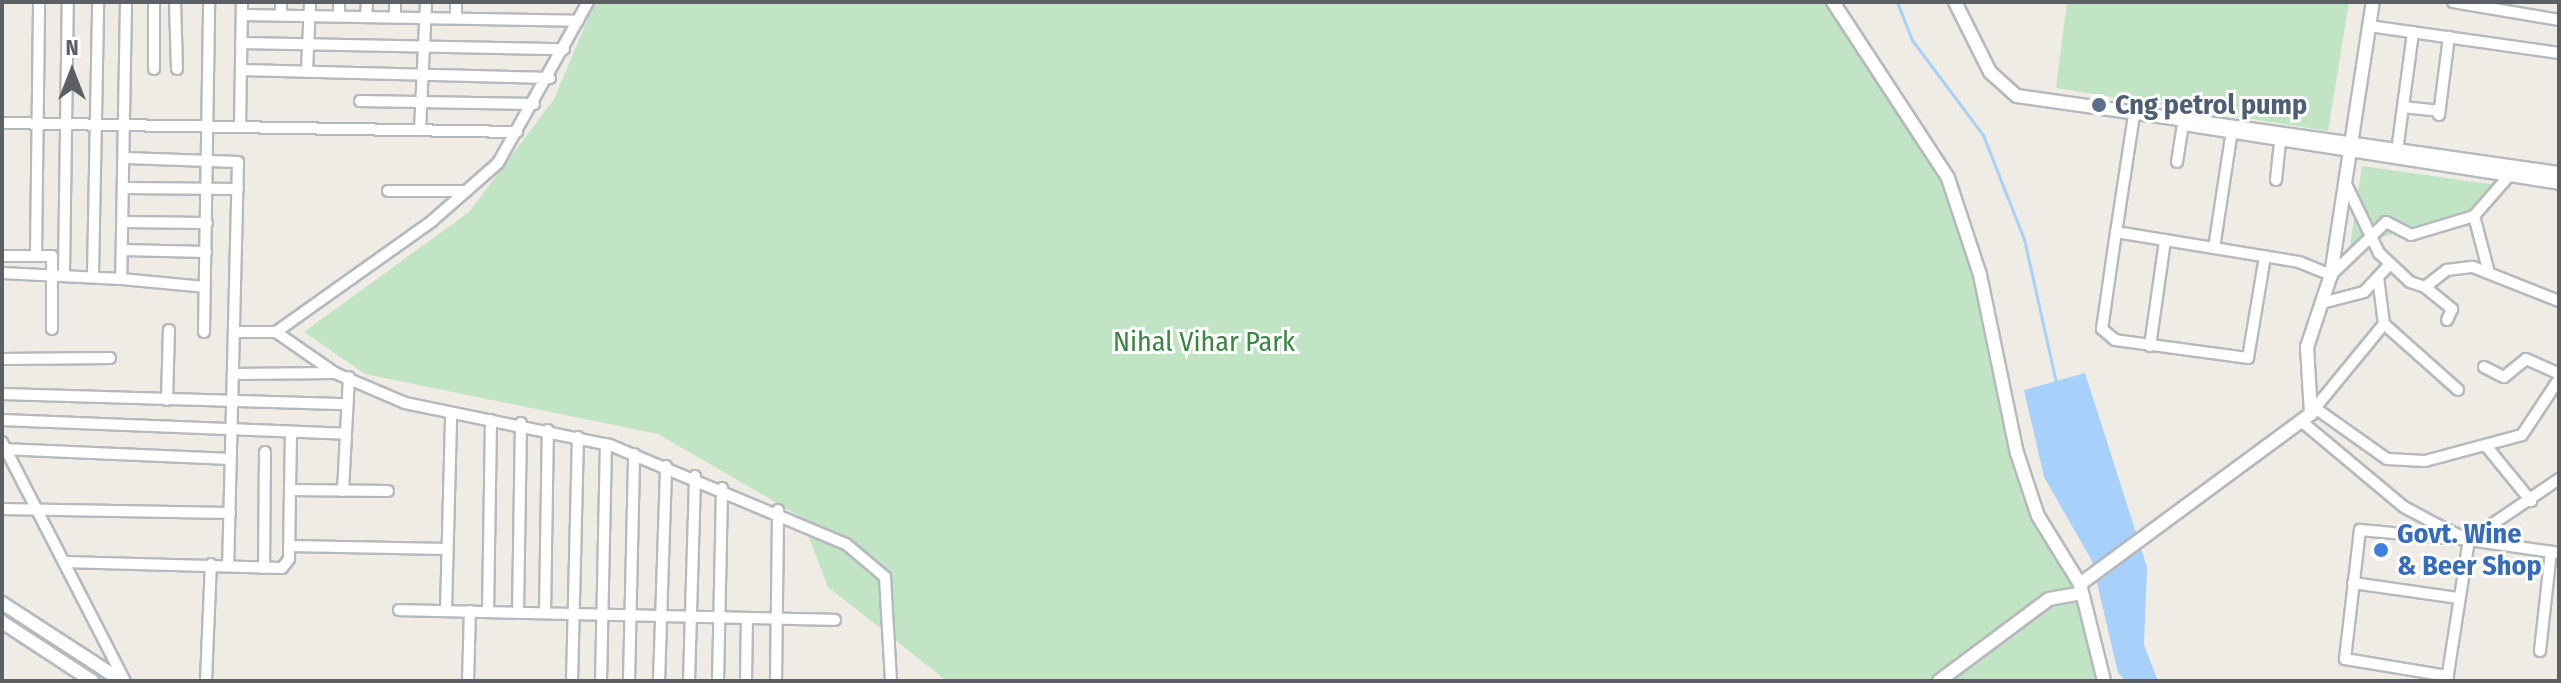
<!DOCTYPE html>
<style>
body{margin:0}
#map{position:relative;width:2561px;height:683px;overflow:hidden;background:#eeece4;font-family:"Fira Sans Condensed",sans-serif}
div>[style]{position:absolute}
.green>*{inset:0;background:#c1e4c4}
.water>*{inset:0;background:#a7d1fb}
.stream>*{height:3px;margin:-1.5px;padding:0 1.5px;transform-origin:1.5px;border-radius:1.5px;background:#a7d1fb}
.canal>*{height:9px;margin:-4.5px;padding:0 4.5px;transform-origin:4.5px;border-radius:4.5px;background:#a7d1fb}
.roads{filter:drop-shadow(2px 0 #b6b9bd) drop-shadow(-2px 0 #b6b9bd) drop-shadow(0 2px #b6b9bd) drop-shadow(0 -2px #b6b9bd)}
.minor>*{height:10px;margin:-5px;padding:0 5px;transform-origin:5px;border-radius:5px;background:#fff}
.tertiary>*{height:12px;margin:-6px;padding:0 6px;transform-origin:6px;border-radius:6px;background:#fff}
.dots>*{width:22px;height:22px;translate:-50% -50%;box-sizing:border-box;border:4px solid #fff;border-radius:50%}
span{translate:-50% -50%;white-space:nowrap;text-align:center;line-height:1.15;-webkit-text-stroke:6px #fff;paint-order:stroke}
.service-label{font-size:28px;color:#4e5e75;font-weight:700}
.left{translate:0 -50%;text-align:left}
.park-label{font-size:28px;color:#3a8542}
.shop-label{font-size:28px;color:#366cbe;font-weight:700}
.frame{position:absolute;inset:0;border:4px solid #5c5f64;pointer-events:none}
.north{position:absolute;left:32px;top:32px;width:80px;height:80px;-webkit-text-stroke:6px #fff;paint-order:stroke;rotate:0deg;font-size:22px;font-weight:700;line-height:32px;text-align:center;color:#5c5f64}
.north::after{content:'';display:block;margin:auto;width:28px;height:36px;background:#5c5f64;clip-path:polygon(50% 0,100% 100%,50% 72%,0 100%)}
</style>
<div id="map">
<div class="green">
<div style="clip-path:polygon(595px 2px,1842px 2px,1961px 196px,1985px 274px,2003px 406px,2080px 599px,2104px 681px,947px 681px,828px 587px,801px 517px,658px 434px,365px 374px,304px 332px,469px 212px,554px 99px)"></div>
<div style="clip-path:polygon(2067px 2px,2349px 2px,2328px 131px,2056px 88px)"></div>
<div style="clip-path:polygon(2362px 166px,2497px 185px,2472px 226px,2400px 232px,2372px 240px,2348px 259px)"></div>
</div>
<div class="water">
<div style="clip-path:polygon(2085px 373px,2147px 567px,2144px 645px,2158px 681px,2126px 681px,2118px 673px,2092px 561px,2044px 477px,2024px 390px)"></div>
</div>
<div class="stream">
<div style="left:1897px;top:2px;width:41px;rotate:68.5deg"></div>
<div style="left:1912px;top:40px;width:119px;rotate:53.2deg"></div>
<div style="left:1983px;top:135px;width:112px;rotate:68.5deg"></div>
<div style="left:2024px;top:239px;width:147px;rotate:77.4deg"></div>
</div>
<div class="canal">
<div style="left:2px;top:615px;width:120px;rotate:33.4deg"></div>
</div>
<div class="roads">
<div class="minor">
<div style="left:126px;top:2px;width:277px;rotate:91deg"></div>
<div style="left:121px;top:279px;width:84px;rotate:5.4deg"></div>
<div style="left:154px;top:2px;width:67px;rotate:90deg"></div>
<div style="left:175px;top:2px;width:67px;rotate:88.3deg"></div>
<div style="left:2453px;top:2px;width:108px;rotate:9.6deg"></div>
<div style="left:242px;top:15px;width:336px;rotate:1deg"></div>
<div style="left:281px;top:15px;width:13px;rotate:-90deg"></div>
<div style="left:339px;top:16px;width:14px;rotate:-90deg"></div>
<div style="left:366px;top:17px;width:15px;rotate:-86deg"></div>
<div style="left:395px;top:17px;width:15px;rotate:-90deg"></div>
<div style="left:456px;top:18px;width:16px;rotate:-90deg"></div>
<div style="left:2369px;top:26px;width:192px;rotate:8.1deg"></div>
<div style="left:241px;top:43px;width:323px;rotate:1.1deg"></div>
<div style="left:241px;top:70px;width:309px;rotate:1.5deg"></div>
<div style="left:307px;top:72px;width:70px;rotate:-87.5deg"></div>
<div style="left:360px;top:101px;width:174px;rotate:1deg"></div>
<div style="left:2403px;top:107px;width:36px;rotate:6deg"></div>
<div style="left:2134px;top:115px;width:118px;rotate:98.7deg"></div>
<div style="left:2116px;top:232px;width:185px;rotate:9.3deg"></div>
<div style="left:2299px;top:262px;width:35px;rotate:22deg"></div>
<div style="left:2331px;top:275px;width:76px;rotate:-43.9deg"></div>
<div style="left:2386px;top:222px;width:28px;rotate:27deg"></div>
<div style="left:2411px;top:235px;width:66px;rotate:-16.8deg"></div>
<div style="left:2474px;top:216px;width:52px;rotate:-48.9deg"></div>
<div style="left:2439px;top:115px;width:79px;rotate:-82.7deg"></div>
<div style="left:2px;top:123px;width:515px;rotate:1deg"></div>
<div style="left:240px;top:127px;width:125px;rotate:-89.1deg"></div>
<div style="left:420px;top:130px;width:128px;rotate:-87.3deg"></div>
<div style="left:2397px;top:151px;width:120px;rotate:-82.3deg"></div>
<div style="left:126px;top:158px;width:112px;rotate:2deg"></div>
<div style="left:238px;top:162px;width:402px;rotate:91.4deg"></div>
<div style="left:2177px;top:162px;width:39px;rotate:-81deg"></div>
<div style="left:2276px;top:180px;width:37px;rotate:-84deg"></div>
<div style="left:2345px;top:182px;width:79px;rotate:64.4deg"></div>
<div style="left:2379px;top:253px;width:42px;rotate:43.1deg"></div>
<div style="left:2410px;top:282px;width:16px;rotate:18deg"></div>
<div style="left:2425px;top:287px;width:28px;rotate:-38deg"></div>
<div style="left:2447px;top:270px;width:26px;rotate:-7deg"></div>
<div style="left:2473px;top:267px;width:92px;rotate:21.6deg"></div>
<div style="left:125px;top:188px;width:113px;rotate:0.5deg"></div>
<div style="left:388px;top:191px;width:78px"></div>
<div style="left:2474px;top:216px;width:55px;rotate:75.2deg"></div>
<div style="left:124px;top:222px;width:83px;rotate:0.7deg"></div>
<div style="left:2116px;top:232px;width:98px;rotate:98.2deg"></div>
<div style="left:2102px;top:329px;width:17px;rotate:40deg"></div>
<div style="left:2115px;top:340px;width:134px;rotate:7.7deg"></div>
<div style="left:2248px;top:358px;width:103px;rotate:-80.5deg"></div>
<div style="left:2214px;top:248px;width:112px;rotate:-81.3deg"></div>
<div style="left:123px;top:250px;width:83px;rotate:1.4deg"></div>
<div style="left:36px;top:255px;width:253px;rotate:-89.3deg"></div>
<div style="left:2px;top:256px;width:50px"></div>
<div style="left:52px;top:256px;width:73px;rotate:90deg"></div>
<div style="left:2px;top:273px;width:119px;rotate:2.9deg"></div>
<div style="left:64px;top:273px;width:271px;rotate:-89.2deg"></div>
<div style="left:93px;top:273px;width:271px;rotate:-88.9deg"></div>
<div style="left:2425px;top:287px;width:35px;rotate:39deg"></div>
<div style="left:2452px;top:309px;width:12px;rotate:114deg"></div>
<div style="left:2322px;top:303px;width:43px;rotate:-14.7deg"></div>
<div style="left:2364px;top:292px;width:37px;rotate:-47deg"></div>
<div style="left:2384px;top:324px;width:99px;rotate:41.7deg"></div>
<div style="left:204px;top:332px;width:330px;rotate:-89.1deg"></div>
<div style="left:234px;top:332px;width:42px"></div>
<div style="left:276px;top:332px;width:191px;rotate:-35.4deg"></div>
<div style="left:432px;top:221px;width:88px;rotate:-41.3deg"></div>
<div style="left:498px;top:163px;width:184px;rotate:-60.8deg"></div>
<div style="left:276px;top:332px;width:72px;rotate:34.8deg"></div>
<div style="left:335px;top:373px;width:76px;rotate:23.2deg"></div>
<div style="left:405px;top:403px;width:209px;rotate:11.6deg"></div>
<div style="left:610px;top:445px;width:256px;rotate:22.8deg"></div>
<div style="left:846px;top:544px;width:51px;rotate:40.2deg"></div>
<div style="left:885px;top:577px;width:104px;rotate:86.7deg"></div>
<div style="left:2150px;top:346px;width:107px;rotate:-81.9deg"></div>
<div style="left:2px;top:359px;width:108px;rotate:-0.5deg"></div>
<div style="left:2484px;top:367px;width:22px;rotate:27deg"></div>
<div style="left:2504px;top:377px;width:28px;rotate:-39deg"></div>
<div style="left:2526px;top:359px;width:36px;rotate:24deg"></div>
<div style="left:233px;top:374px;width:102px;rotate:-0.6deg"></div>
<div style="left:2px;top:394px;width:345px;rotate:1.7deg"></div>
<div style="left:167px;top:400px;width:70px;rotate:-88.4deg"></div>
<div style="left:2315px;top:408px;width:109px;rotate:-50.6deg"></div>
<div style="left:2384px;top:324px;width:47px;rotate:-97.3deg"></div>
<div style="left:2311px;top:414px;width:7px;rotate:-56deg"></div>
<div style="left:2315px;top:408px;width:88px;rotate:35.3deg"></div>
<div style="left:2387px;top:459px;width:38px;rotate:3deg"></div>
<div style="left:2425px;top:461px;width:100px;rotate:-15deg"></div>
<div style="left:2522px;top:435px;width:67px;rotate:-56.5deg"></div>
<div style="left:2px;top:420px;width:344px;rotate:2.3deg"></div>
<div style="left:2301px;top:421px;width:134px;rotate:39.9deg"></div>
<div style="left:2404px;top:507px;width:38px;rotate:28deg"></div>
<div style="left:2438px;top:525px;width:34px;rotate:26deg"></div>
<div style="left:2469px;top:540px;width:91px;rotate:8.2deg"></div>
<div style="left:2px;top:442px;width:269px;rotate:62.8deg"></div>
<div style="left:2487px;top:447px;width:70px;rotate:50.8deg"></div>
<div style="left:2px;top:449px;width:229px;rotate:2.5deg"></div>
<div style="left:290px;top:490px;width:58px;rotate:-89deg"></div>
<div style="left:343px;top:491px;width:114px;rotate:-87deg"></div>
<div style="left:2px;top:509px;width:228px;rotate:1deg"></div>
<div style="left:289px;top:546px;width:158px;rotate:1.1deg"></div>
<div style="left:64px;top:562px;width:218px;rotate:1.6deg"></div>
<div style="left:282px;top:568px;width:11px;rotate:-52deg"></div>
<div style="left:289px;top:559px;width:69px;rotate:-89.2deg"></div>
<div style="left:290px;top:490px;width:98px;rotate:0.6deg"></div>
<div style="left:264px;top:568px;width:116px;rotate:-89.5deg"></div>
<div style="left:2353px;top:583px;width:107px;rotate:8.1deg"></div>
<div style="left:399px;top:610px;width:436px;rotate:1.3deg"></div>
<div style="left:446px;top:611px;width:195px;rotate:-88.5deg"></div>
<div style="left:488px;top:612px;width:192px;rotate:-89.1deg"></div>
<div style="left:518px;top:613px;width:190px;rotate:-89.1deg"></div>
<div style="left:545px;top:613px;width:183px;rotate:-89.1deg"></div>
<div style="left:2540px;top:651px;width:100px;rotate:-83.7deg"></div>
<div style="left:2448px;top:676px;width:104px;rotate:-170.6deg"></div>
<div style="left:2345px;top:659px;width:130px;rotate:-83.4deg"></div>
<div style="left:2360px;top:530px;width:109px;rotate:5.2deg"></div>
<div style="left:2469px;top:540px;width:109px;rotate:-34.1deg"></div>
<div style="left:2447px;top:680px;width:142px;rotate:-81.1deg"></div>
<div style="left:206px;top:681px;width:117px;rotate:-87.6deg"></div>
<div style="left:468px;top:681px;width:70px;rotate:-88.4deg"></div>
<div style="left:572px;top:681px;width:244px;rotate:-88.6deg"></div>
<div style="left:601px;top:681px;width:237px;rotate:-88.8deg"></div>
<div style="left:629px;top:681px;width:227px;rotate:-88.7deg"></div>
<div style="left:659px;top:681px;width:215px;rotate:-88.1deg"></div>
<div style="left:689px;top:681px;width:205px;rotate:-88.3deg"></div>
<div style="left:718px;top:681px;width:193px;rotate:-88.8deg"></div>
<div style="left:746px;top:681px;width:63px;rotate:-89.1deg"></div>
<div style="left:776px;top:681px;width:171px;rotate:-89.3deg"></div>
</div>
<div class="tertiary">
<div style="left:1833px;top:2px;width:210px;rotate:56.8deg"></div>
<div style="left:1948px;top:178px;width:102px;rotate:71.7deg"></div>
<div style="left:1980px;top:275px;width:182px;rotate:78.3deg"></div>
<div style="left:2017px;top:453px;width:66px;rotate:71.6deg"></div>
<div style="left:2038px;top:516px;width:80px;rotate:58.3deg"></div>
<div style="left:1955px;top:2px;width:78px;rotate:63.4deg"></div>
<div style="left:1990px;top:72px;width:36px;rotate:42deg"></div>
<div style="left:2017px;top:96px;width:547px;rotate:8.09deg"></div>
<div style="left:2184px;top:124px;width:380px;rotate:8.9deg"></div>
<div style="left:2px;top:603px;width:143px;rotate:33deg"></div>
<div style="left:2px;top:622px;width:108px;rotate:33.2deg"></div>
<div style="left:1939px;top:681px;width:137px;rotate:-36.7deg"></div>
<div style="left:2049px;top:599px;width:29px;rotate:-10deg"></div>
<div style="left:2104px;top:681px;width:100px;rotate:-103.9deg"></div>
<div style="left:2080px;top:584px;width:287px;rotate:-36.4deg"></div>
<div style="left:2311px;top:414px;width:67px;rotate:-93.4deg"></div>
<div style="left:2307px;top:347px;width:76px;rotate:-71.6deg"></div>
<div style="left:2331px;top:275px;width:276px;rotate:-81.3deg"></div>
</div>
</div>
<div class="dots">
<div style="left:2099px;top:105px;background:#5c6f8a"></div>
<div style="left:2381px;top:550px;background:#3f7fe0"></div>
</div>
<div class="service-label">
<span class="left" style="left:2115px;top:105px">Cng petrol pump</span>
</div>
<div class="park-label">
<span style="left:1204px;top:342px">Nihal Vihar Park</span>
</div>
<div class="shop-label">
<span class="left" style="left:2397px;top:550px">Govt. Wine<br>&amp; Beer Shop</span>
</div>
<div class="frame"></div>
<div class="north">N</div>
</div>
